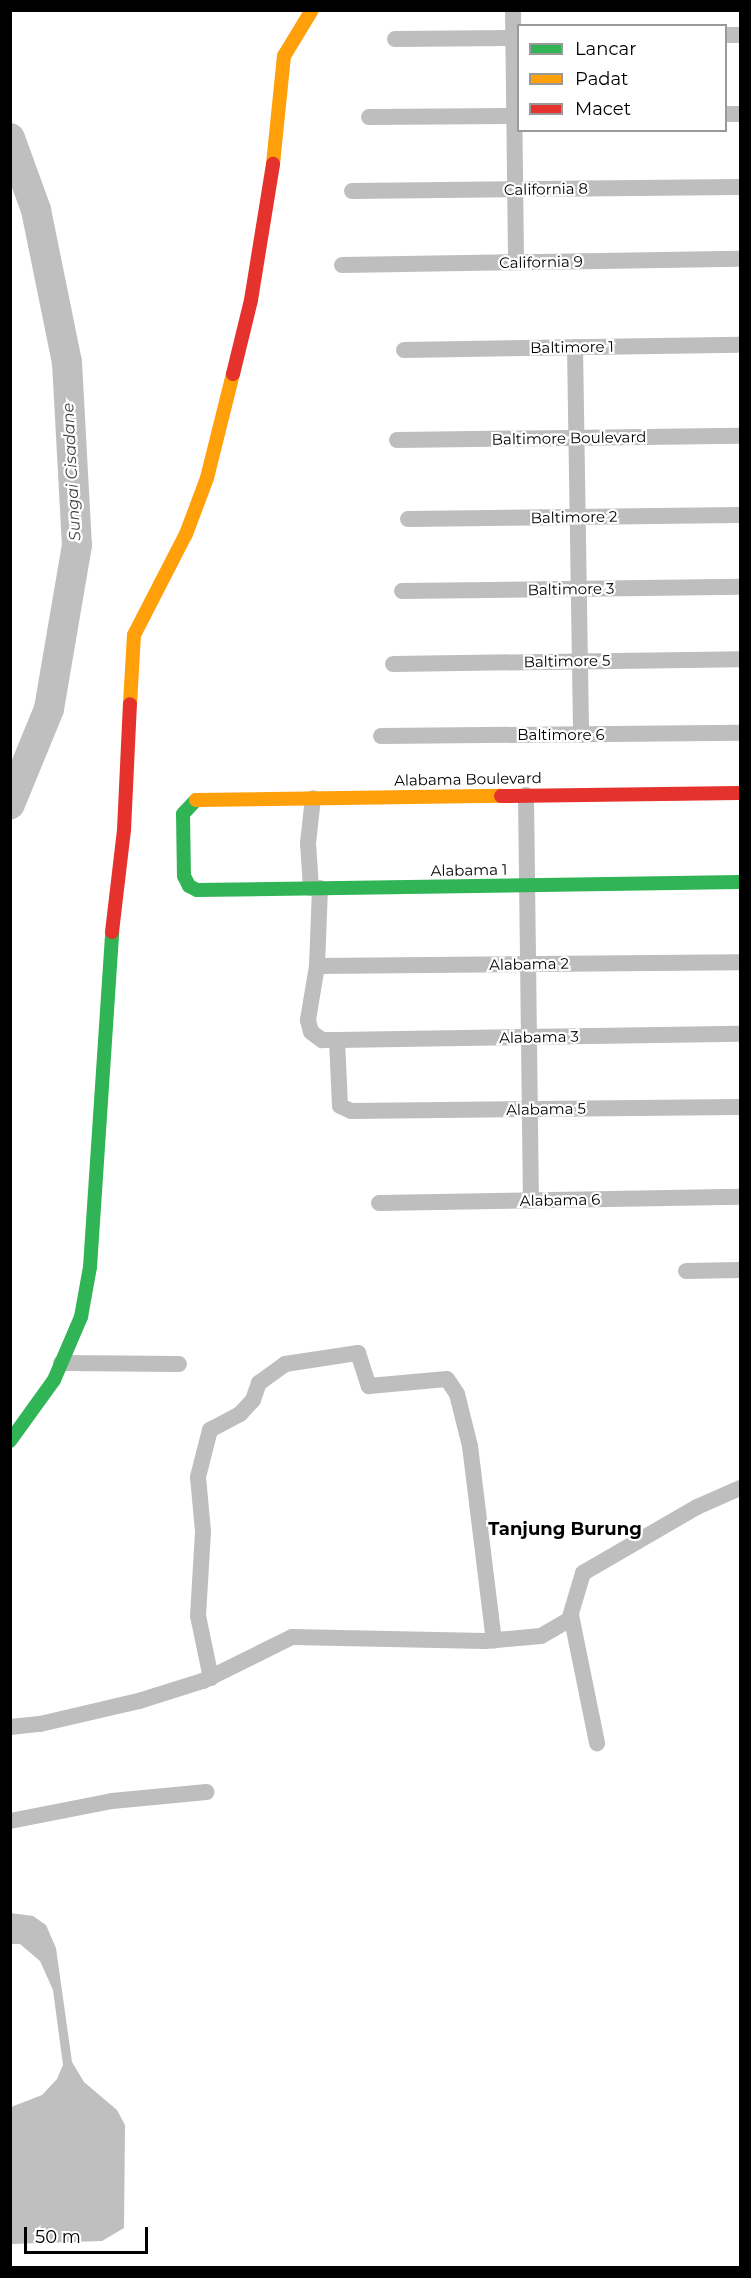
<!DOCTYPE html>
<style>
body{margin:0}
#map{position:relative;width:751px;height:2278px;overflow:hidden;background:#fff;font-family:Montserrat,sans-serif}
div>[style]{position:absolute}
.water>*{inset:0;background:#bfbfbf}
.river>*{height:30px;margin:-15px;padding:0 15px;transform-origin:15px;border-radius:15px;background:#bfbfbf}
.street>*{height:16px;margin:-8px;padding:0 8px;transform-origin:8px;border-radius:8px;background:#bebebe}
.fast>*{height:14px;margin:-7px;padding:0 7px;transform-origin:7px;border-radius:7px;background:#30b455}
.slow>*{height:14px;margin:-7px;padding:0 7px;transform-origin:7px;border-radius:7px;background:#ff9f0a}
.jam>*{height:14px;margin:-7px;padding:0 7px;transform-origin:7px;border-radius:7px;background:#e5322d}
span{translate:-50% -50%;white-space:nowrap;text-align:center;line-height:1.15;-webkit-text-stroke:4.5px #fff;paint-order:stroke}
.street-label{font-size:15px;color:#000}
.water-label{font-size:16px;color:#444;font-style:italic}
.quarter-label{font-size:18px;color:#000;font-weight:700}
.frame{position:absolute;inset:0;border:12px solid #000;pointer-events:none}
.legend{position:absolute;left:517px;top:24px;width:210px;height:108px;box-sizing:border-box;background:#fff;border:2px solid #999;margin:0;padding:8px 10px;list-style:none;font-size:18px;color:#000}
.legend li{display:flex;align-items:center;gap:12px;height:30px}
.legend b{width:30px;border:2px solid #999}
.scale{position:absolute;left:24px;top:2227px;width:124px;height:27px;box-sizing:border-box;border:3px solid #000;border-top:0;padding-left:8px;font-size:18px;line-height:21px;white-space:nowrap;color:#000;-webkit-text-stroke:4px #fff;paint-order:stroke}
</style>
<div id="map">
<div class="water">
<div style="clip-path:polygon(10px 1913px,33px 1916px,46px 1925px,56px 1948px,72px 2062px,84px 2082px,117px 2110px,125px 2125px,124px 2228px,102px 2241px,11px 2244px,11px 2107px,42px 2095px,57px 2079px,63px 2065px,53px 1990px,40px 1961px,20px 1944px,11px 1944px)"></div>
</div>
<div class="river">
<div style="left:10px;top:138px;width:77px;rotate:70.1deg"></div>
<div style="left:36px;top:210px;width:155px;rotate:78.5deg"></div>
<div style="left:67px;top:362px;width:183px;rotate:86.9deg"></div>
<div style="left:77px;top:545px;width:166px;rotate:99.7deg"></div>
<div style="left:49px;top:709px;width:103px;rotate:112.3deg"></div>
</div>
<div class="street">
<div style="left:513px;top:10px;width:252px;rotate:89.3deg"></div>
<div style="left:726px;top:35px;width:14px"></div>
<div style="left:395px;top:39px;width:123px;rotate:-0.5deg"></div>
<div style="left:726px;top:114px;width:14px"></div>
<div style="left:369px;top:117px;width:149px;rotate:-0.4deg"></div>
<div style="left:352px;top:191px;width:388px;rotate:-0.6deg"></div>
<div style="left:342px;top:265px;width:398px;rotate:-0.9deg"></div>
<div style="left:575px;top:347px;width:388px;rotate:89.1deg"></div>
<div style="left:404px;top:350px;width:336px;rotate:-0.9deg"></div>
<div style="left:397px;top:440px;width:343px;rotate:-0.7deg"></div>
<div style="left:408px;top:519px;width:332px;rotate:-0.7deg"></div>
<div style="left:402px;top:591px;width:338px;rotate:-0.7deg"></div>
<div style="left:393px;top:664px;width:347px;rotate:-0.8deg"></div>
<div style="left:381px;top:736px;width:359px;rotate:-0.5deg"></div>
<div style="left:526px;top:795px;width:406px;rotate:89.3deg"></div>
<div style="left:311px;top:888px;width:45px;rotate:-93.8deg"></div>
<div style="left:308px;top:843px;width:45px;rotate:-83.7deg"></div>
<div style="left:320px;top:888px;width:78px;rotate:92.2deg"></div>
<div style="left:317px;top:966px;width:55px;rotate:99.5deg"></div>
<div style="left:308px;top:1020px;width:12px;rotate:76deg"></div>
<div style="left:311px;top:1032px;width:14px;rotate:36deg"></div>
<div style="left:322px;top:1040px;width:15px"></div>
<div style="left:337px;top:1040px;width:66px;rotate:87.4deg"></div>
<div style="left:340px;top:1106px;width:12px;rotate:24deg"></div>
<div style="left:351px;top:1111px;width:389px;rotate:-0.6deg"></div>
<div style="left:317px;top:966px;width:423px;rotate:-0.5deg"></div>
<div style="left:337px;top:1040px;width:403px;rotate:-0.9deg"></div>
<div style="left:379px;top:1203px;width:361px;rotate:-1deg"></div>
<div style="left:686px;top:1271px;width:54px;rotate:-1.1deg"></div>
<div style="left:61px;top:1363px;width:118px;rotate:0.5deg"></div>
<div style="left:571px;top:1615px;width:131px;rotate:78.5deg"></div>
<div style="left:211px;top:1678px;width:63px;rotate:-101.8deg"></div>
<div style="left:198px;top:1616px;width:85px;rotate:-86.6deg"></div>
<div style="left:203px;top:1531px;width:54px;rotate:-95.3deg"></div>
<div style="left:198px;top:1477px;width:49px;rotate:-75.7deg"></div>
<div style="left:210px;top:1430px;width:34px;rotate:-28deg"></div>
<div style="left:240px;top:1414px;width:19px;rotate:-47deg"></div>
<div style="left:253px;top:1400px;width:18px;rotate:-71deg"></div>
<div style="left:259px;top:1383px;width:32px;rotate:-36deg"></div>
<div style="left:285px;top:1364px;width:74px;rotate:-8.6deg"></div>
<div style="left:358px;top:1353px;width:35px;rotate:72deg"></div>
<div style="left:369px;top:1386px;width:78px;rotate:-5.1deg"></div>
<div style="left:447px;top:1379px;width:18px;rotate:56deg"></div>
<div style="left:457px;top:1394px;width:54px;rotate:76deg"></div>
<div style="left:470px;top:1446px;width:196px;rotate:83deg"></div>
<div style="left:10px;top:1727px;width:30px;rotate:-6deg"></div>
<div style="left:40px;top:1724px;width:102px;rotate:-13.1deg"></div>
<div style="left:139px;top:1701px;width:67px;rotate:-17.4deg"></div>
<div style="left:203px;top:1681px;width:99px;rotate:-26.3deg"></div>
<div style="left:292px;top:1637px;width:193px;rotate:1.2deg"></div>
<div style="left:485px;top:1641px;width:56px;rotate:-5.1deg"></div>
<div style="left:541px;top:1636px;width:32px;rotate:-30deg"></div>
<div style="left:569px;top:1620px;width:49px;rotate:-73.4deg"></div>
<div style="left:583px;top:1573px;width:132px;rotate:-30.1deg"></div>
<div style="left:697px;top:1507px;width:47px;rotate:-23.8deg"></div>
<div style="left:10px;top:1821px;width:104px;rotate:-11.1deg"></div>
<div style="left:112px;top:1801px;width:95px;rotate:-5.4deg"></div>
</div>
<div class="fast">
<div style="left:196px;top:800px;width:19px;rotate:133deg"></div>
<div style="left:183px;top:814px;width:62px;rotate:89.1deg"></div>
<div style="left:184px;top:876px;width:11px;rotate:63deg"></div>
<div style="left:189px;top:886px;width:9px;rotate:27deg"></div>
<div style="left:197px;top:890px;width:543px;rotate:-0.84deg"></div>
<div style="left:10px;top:1441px;width:75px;rotate:-54.2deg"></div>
<div style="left:54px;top:1380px;width:69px;rotate:-66.8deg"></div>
<div style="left:81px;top:1317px;width:51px;rotate:-79.8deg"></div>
<div style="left:90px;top:1267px;width:336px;rotate:-86.2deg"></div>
</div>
<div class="slow">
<div style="left:273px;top:164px;width:109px;rotate:-84.2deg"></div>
<div style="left:284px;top:56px;width:54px;rotate:-58.7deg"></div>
<div style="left:130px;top:704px;width:69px;rotate:-86.7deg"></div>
<div style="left:134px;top:635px;width:114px;rotate:-62.8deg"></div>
<div style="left:186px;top:534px;width:60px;rotate:-69.4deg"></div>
<div style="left:207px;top:478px;width:107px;rotate:-76deg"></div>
<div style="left:196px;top:800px;width:305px;rotate:-0.8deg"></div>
</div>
<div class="jam">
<div style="left:233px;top:374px;width:76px;rotate:-76.3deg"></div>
<div style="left:251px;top:300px;width:138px;rotate:-80.8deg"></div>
<div style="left:501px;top:796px;width:239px;rotate:-0.7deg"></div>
<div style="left:112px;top:932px;width:103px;rotate:-83.3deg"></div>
<div style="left:124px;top:830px;width:126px;rotate:-87.3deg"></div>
</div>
<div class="street-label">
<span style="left:546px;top:189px;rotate:-1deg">California 8</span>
<span style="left:541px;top:262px;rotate:-1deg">California 9</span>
<span style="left:572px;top:347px;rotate:-1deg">Baltimore 1</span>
<span style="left:569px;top:438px;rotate:-1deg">Baltimore Boulevard</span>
<span style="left:574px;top:517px;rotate:-1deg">Baltimore 2</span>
<span style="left:571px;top:589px;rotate:-1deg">Baltimore 3</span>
<span style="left:567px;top:661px;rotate:-1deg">Baltimore 5</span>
<span style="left:561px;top:735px">Baltimore 6</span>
<span style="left:468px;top:779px;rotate:-1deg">Alabama Boulevard</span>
<span style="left:469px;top:870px;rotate:-1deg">Alabama 1</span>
<span style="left:529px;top:964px;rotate:-1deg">Alabama 2</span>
<span style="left:539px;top:1037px;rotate:-1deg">Alabama 3</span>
<span style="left:546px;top:1109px;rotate:-1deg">Alabama 5</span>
<span style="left:560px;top:1200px;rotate:-1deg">Alabama 6</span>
</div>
<div class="water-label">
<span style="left:72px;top:472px;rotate:-93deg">Sungai Cisadane</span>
</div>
<div class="quarter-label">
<span style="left:565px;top:1529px">Tanjung Burung</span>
</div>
<div class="frame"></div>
<ul class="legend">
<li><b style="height:8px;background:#30b455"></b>Lancar</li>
<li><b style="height:8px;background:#ff9f0a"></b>Padat</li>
<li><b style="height:8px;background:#e5322d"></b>Macet</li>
</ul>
<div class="scale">50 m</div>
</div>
